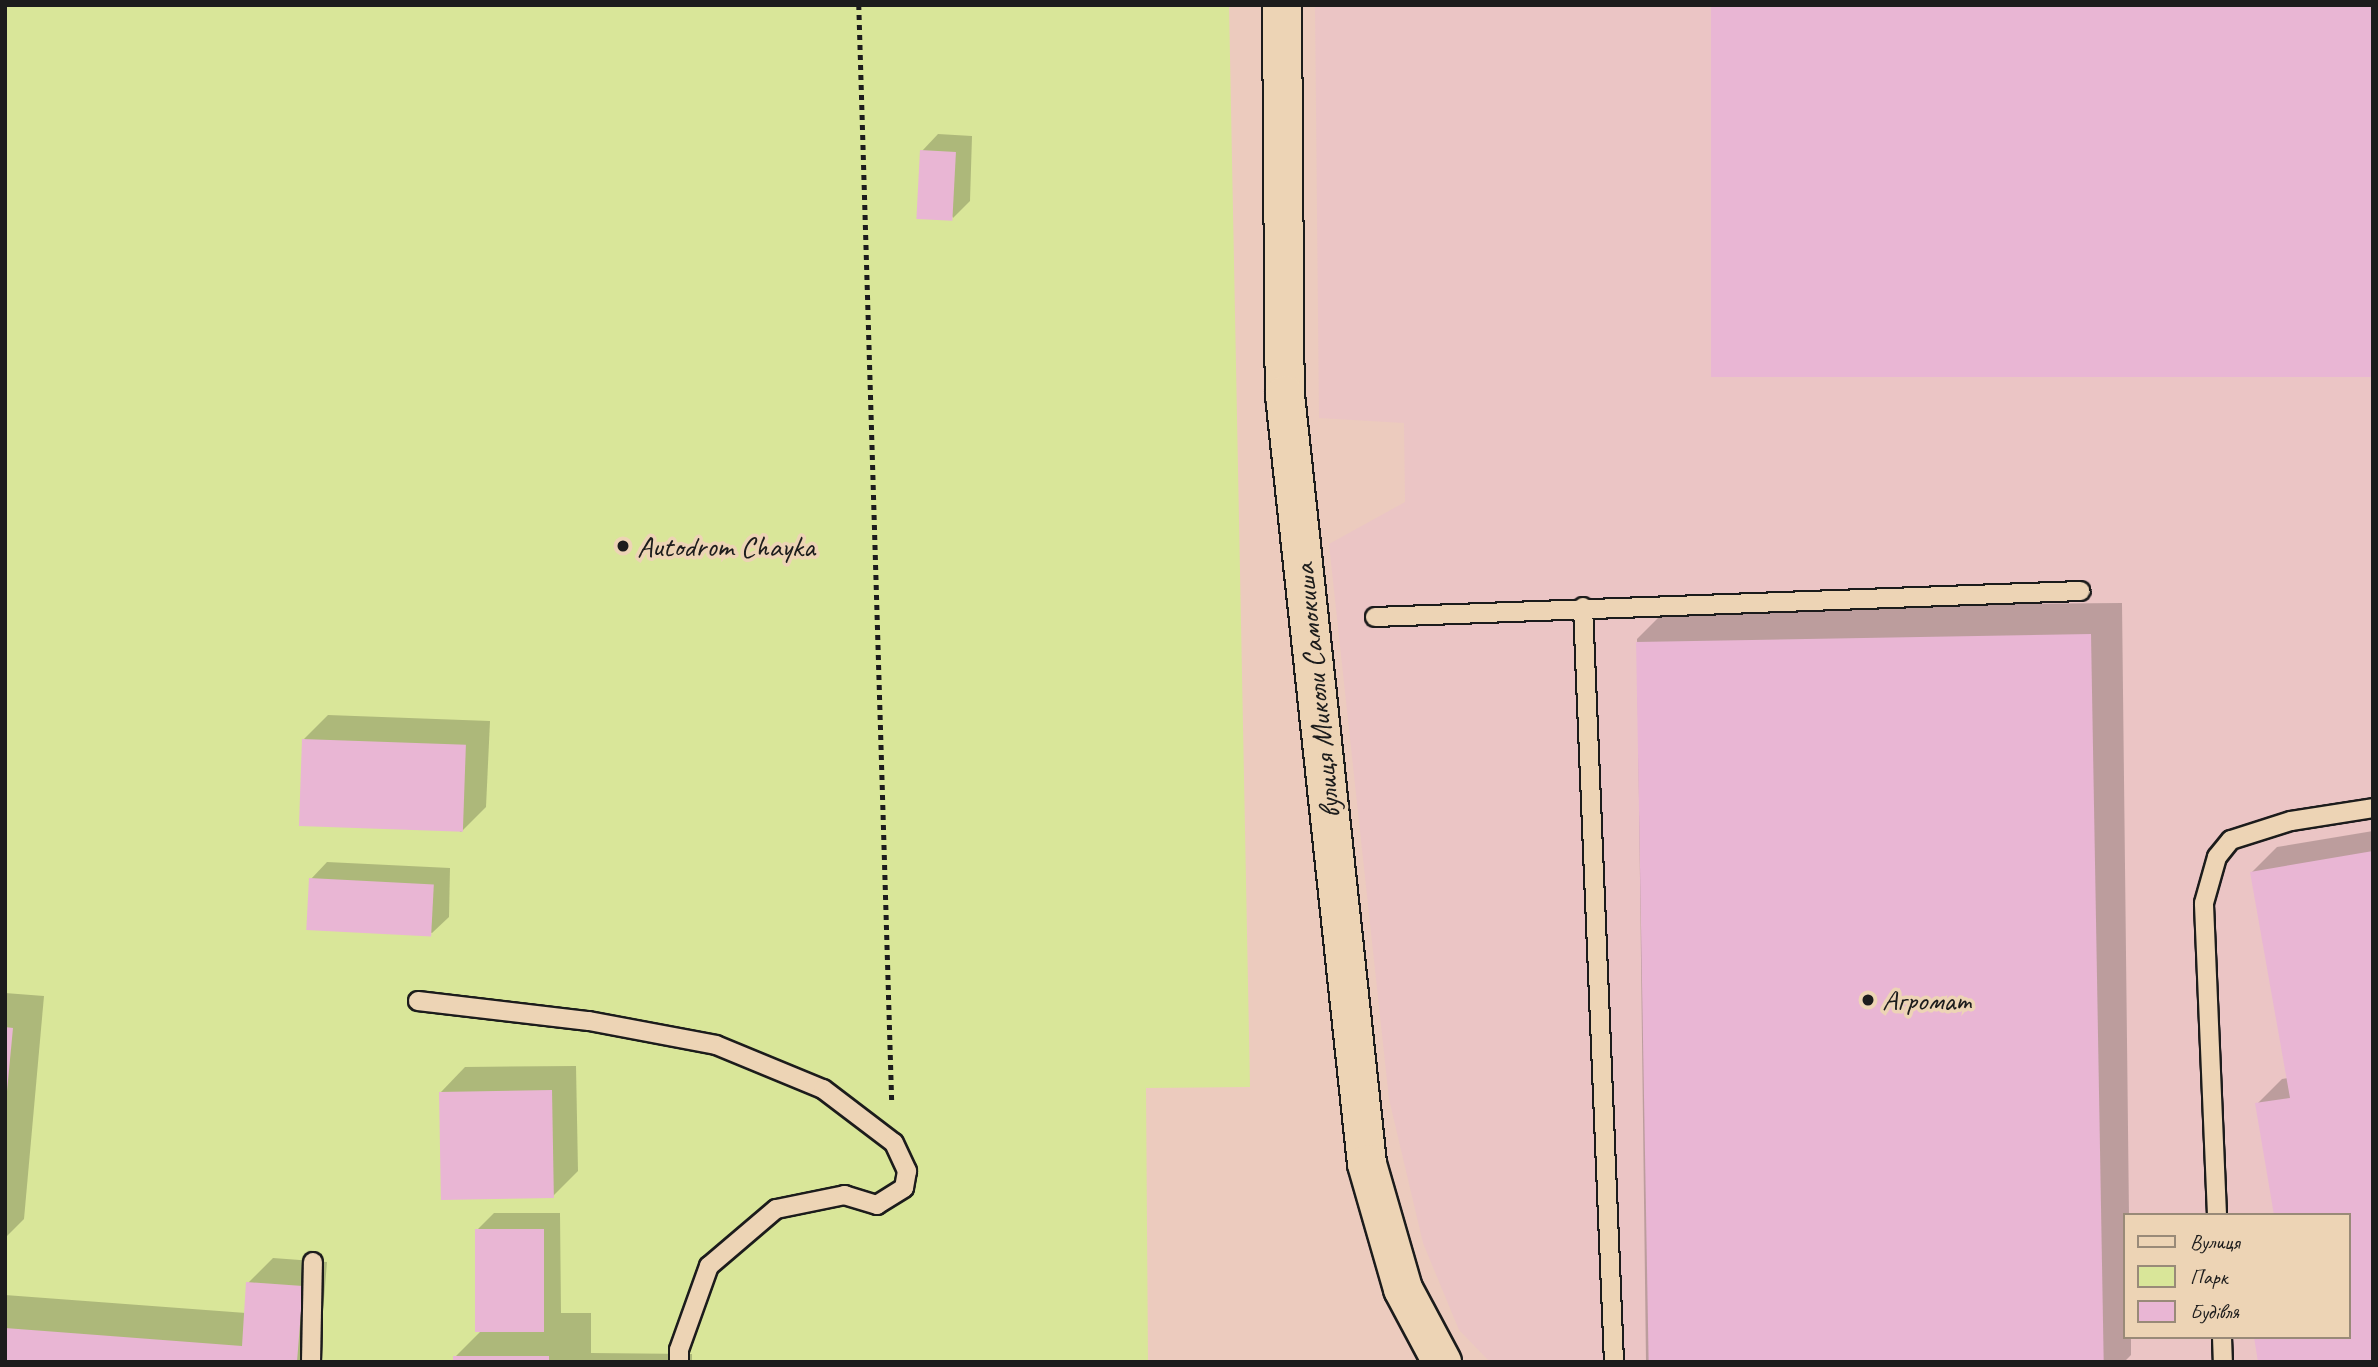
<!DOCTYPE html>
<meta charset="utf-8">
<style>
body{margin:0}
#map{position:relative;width:2378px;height:1367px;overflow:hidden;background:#eccbbe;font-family:Caveat,sans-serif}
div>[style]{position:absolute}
.built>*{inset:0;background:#ebc5c5}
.green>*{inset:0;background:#d9e699}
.shadow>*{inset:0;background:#0003}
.building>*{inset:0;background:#e9b6d4;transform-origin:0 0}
.path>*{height:4.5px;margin-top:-2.25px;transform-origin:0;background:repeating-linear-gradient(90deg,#1c1c1c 0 5px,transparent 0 10px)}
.roads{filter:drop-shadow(2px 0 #1c1c1c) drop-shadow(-2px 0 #1c1c1c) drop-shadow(0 2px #1c1c1c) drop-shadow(0 -2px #1c1c1c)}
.service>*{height:18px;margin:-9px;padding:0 9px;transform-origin:9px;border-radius:9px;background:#edd4b5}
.tertiary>*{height:38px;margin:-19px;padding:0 19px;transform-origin:19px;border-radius:19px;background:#edd4b5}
.dots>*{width:19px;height:19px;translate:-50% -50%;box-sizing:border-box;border:4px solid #edd4b5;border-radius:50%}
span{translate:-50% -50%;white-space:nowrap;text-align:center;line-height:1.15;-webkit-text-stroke:7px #edd4b5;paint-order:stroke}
.poi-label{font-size:30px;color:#1c1c1c}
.left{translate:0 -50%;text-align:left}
.street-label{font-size:30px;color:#1c1c1c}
.frame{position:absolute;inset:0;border:7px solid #1c1c1c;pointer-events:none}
.legend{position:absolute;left:2123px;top:1213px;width:228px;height:126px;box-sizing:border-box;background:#edd4b5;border:2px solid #998a78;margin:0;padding:9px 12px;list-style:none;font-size:21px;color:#1c1c1c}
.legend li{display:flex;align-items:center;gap:14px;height:35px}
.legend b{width:35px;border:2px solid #998a78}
</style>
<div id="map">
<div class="built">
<div style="clip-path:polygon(evenodd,1315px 5px,2373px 5px,2373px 1362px,1490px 1362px,1459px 1330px,1423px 1243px,1389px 1099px,1329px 544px,1405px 502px,1404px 423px,1319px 418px,1315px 5px,2124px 1215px,2348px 1215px,2348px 1337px,2124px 1337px,2124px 1215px)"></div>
</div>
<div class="green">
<div style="clip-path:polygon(5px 5px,1229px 5px,1250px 1087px,1146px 1088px,1148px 1362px,5px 1362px)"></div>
</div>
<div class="shadow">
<div style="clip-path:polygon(938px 134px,972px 136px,970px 201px,953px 218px,922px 151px)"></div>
<div style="clip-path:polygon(2122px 603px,2129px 1215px,2124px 1215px,2124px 1337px,2131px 1337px,2131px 1355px,2124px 1362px,1646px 1362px,1637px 639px,1669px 607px)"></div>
<div style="clip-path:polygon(328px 715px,490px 721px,486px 807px,461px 832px,304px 739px)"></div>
<div style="clip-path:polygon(2373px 831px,2373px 1362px,2348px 1337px,2348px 1215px,2257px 1104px,2282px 1079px,2288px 1078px,2252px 872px,2277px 847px)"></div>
<div style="clip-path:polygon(327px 862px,450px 868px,449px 917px,432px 933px,311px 879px)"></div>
<div style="clip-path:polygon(5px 993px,44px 996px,24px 1219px,5px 1238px)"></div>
<div style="clip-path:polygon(576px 1066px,578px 1171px,553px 1196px,441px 1092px,465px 1067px)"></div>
<div style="clip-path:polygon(494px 1213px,560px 1213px,561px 1313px,591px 1313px,591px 1353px,692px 1354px,692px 1362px,455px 1362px,455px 1357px,482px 1330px,477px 1230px)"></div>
<div style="clip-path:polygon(273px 1258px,327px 1262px,319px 1362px,5px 1362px,5px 1295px,246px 1313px,248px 1283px)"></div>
</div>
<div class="building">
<div style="left:1711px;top:5px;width:662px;height:372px"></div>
<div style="left:920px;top:150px;width:36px;height:69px;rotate:3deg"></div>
<div style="left:2091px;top:634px;width:728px;height:455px;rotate:89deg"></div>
<div style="left:302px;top:739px;width:164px;height:87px;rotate:2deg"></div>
<div style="clip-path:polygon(2373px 851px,2373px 1362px,2258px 1362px,2254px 1337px,2348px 1337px,2348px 1215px,2274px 1215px,2255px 1103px,2290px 1098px,2250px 872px)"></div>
<div style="left:309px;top:878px;width:125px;height:52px;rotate:3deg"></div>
<div style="clip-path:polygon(5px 1027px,13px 1028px,7px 1091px,5px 1090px)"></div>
<div style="left:552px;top:1090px;width:108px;height:113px;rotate:89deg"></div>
<div style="left:475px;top:1229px;width:69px;height:103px"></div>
<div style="clip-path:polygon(246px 1282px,303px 1286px,297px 1362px,5px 1362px,5px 1328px,242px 1346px)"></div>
<div style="left:453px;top:1356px;width:96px;height:6px"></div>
</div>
<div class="path">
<div style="left:859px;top:5px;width:1099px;rotate:88.28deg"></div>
</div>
<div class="roads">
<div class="service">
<div style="left:1583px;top:607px;width:756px;rotate:87.65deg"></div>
<div style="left:1375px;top:617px;width:706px;rotate:-2.11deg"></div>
<div style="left:418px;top:1001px;width:172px;rotate:6.7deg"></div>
<div style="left:589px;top:1021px;width:129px;rotate:10.7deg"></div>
<div style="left:716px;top:1045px;width:116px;rotate:22.4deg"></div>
<div style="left:823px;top:1089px;width:89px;rotate:37.3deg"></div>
<div style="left:894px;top:1143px;width:31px;rotate:65deg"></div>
<div style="left:907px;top:1171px;width:17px;rotate:100deg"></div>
<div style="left:904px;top:1188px;width:32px;rotate:148deg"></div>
<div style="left:877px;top:1205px;width:34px;rotate:-163deg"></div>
<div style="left:845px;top:1195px;width:70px;rotate:168.5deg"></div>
<div style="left:776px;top:1209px;width:88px;rotate:139.6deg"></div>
<div style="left:709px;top:1266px;width:89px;rotate:109.7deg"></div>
<div style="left:679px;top:1350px;width:12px;rotate:90deg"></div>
<div style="left:2217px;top:1215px;width:312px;rotate:-92.4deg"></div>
<div style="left:2204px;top:903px;width:48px;rotate:-74.2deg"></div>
<div style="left:2217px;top:857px;width:22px;rotate:-51deg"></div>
<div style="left:2231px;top:840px;width:63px;rotate:-17.6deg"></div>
<div style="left:2291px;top:821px;width:83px;rotate:-9deg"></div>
<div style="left:2222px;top:1337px;width:25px;rotate:88deg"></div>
<div style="left:311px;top:1362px;width:100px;rotate:-88.9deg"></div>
</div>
<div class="tertiary">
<div style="left:1282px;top:5px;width:390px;rotate:89.6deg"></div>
<div style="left:1285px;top:395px;width:773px;rotate:83.91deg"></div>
<div style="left:1367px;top:1164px;width:130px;rotate:73.9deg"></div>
<div style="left:1403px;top:1289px;width:83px;rotate:61.9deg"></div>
</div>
</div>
<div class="dots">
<div style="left:623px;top:546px;background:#1c1c1c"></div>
<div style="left:1868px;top:1000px;background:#1c1c1c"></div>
</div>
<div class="poi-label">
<span class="left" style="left:637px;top:546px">Autodrom Chayka</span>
<span class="left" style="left:1882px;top:1000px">Агромат</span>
</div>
<div class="street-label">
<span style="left:1317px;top:691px;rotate:-96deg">вулиця Миколи Самокиша</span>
</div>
<div class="frame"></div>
<ul class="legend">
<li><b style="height:9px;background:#edd4b5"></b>Вулиця</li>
<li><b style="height:19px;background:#d9e699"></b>Парк</li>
<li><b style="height:19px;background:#e9b6d4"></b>Будівля</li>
</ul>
</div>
